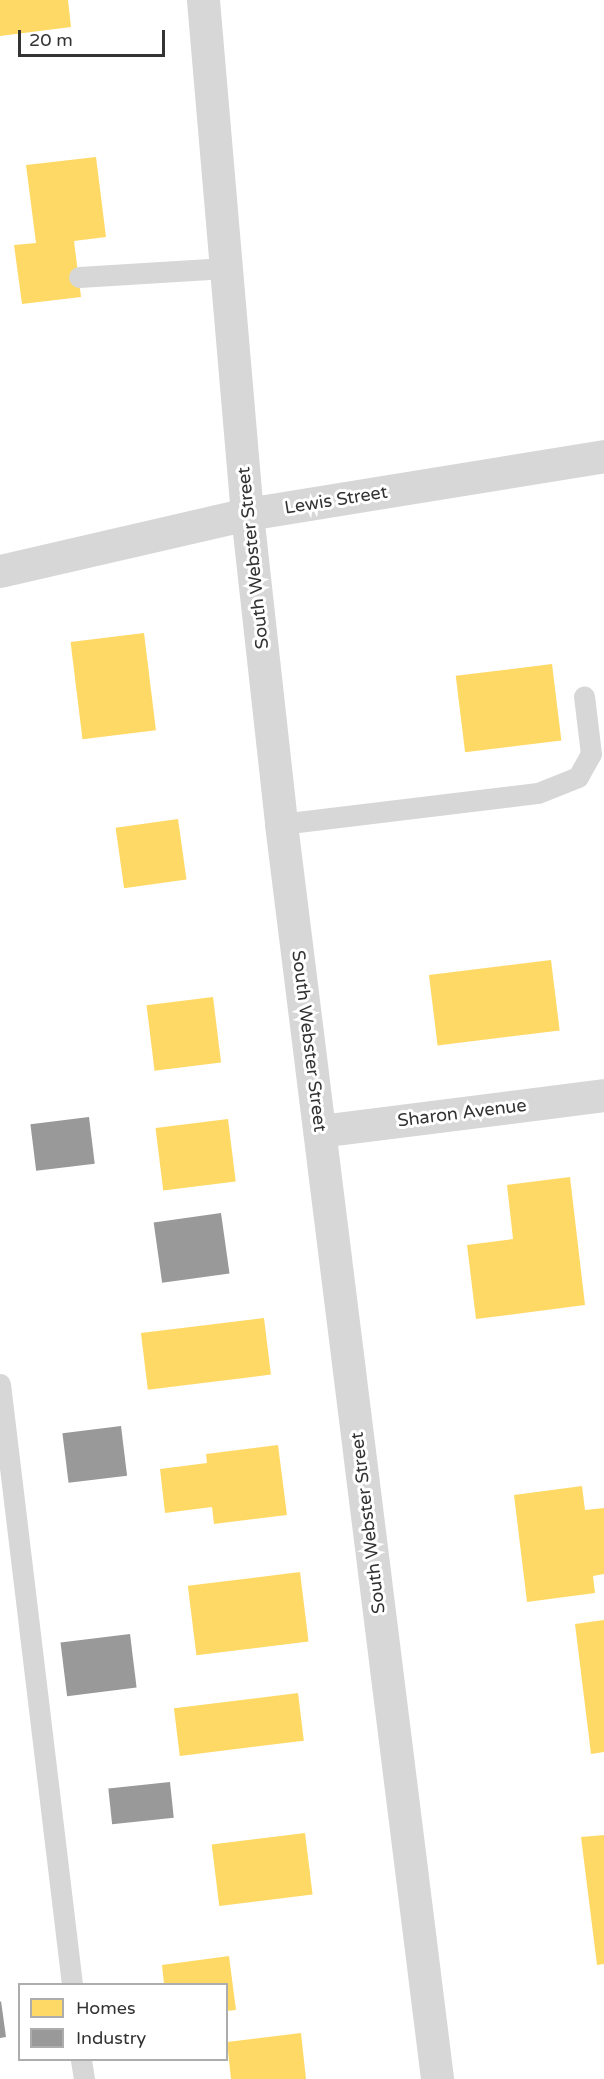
<!DOCTYPE html>
<style>
body{margin:0}
#map{position:relative;width:604px;height:2079px;overflow:hidden;background:#fff;font-family:"Varela Round",sans-serif}
div>[style]{position:absolute}
.homes>*{inset:0;background:#ffd966;transform-origin:0 0}
.industry>*{inset:0;background:#999;transform-origin:0 0}
.service>*{height:21px;margin:-10.5px;padding:0 10.5px;transform-origin:10.5px;border-radius:10.5px;background:#d7d7d7}
.minor>*{height:33px;margin:-16.5px;padding:0 16.5px;transform-origin:16.5px;border-radius:16.5px;background:#d7d7d7}
span{translate:-50% -50%;white-space:nowrap;text-align:center;line-height:1.15;-webkit-text-stroke:6px #fff;paint-order:stroke}
.street-label{font-size:18px;color:#333}
.legend{position:absolute;left:18px;top:1983px;width:210px;height:78px;box-sizing:border-box;background:#fff;border:2px solid #adadad;margin:0;padding:8px 10px;list-style:none;font-size:18px;color:#333}
.legend li{display:flex;align-items:center;gap:12px;height:30px}
.legend b{width:30px;border:2px solid #adadad}
.scale{position:absolute;left:18px;top:30px;width:147px;height:27px;box-sizing:border-box;border:3px solid #333;border-top:0;padding-left:8px;font-size:18px;line-height:21px;white-space:nowrap;color:#333;-webkit-text-stroke:4px #fff;paint-order:stroke}
</style>
<div id="map">
<div class="homes">
<div style="clip-path:polygon(0 0,68px 0,71px 27px,0 36px)"></div>
<div style="clip-path:polygon(96px 157px,106px 237px,74px 241px,81px 297px,22px 304px,14px 245px,36px 243px,26px 165px)"></div>
<div style="left:144px;top:633px;width:98px;height:74px;rotate:83deg"></div>
<div style="left:552px;top:664px;width:77px;height:97px;rotate:83deg"></div>
<div style="left:178px;top:819px;width:61px;height:63px;rotate:82deg"></div>
<div style="left:551px;top:960px;width:71px;height:123px;rotate:83deg"></div>
<div style="left:213px;top:997px;width:66px;height:67px;rotate:83deg"></div>
<div style="left:228px;top:1119px;width:63px;height:73px;rotate:83deg"></div>
<div style="clip-path:polygon(570px 1177px,585px 1305px,476px 1319px,467px 1245px,513px 1239px,507px 1185px)"></div>
<div style="left:264px;top:1318px;width:57px;height:124px;rotate:83deg"></div>
<div style="clip-path:polygon(278px 1445px,287px 1515px,214px 1524px,212px 1507px,165px 1513px,160px 1469px,207px 1463px,206px 1454px)"></div>
<div style="clip-path:polygon(582px 1486px,585px 1510px,604px 1508px,604px 1574px,593px 1576px,595px 1593px,527px 1602px,514px 1495px)"></div>
<div style="left:300px;top:1572px;width:70px;height:113px;rotate:83deg"></div>
<div style="clip-path:polygon(604px 1620px,604px 1752px,591px 1754px,575px 1624px)"></div>
<div style="left:298px;top:1693px;width:48px;height:125px;rotate:83deg"></div>
<div style="left:305px;top:1833px;width:62px;height:94px;rotate:83deg"></div>
<div style="clip-path:polygon(604px 1835px,604px 1964px,597px 1965px,581px 1837px)"></div>
<div style="clip-path:polygon(229px 1956px,236px 2010px,226px 2011px,226px 1984px,164px 1984px,162px 1965px)"></div>
<div style="clip-path:polygon(301px 2033px,306px 2079px,231px 2079px,227px 2042px)"></div>
</div>
<div class="industry">
<div style="left:89px;top:1117px;width:47px;height:59px;rotate:83deg"></div>
<div style="left:221px;top:1213px;width:61px;height:68px;rotate:82deg"></div>
<div style="left:121px;top:1426px;width:50px;height:59px;rotate:83deg"></div>
<div style="left:130px;top:1634px;width:54px;height:70px;rotate:83deg"></div>
<div style="left:170px;top:1782px;width:36px;height:62px;rotate:84deg"></div>
<div style="clip-path:polygon(1px 2001px,6px 2037px,0 2038px,0 2002px)"></div>
</div>
<div class="service">
<div style="left:79px;top:277px;width:147px;rotate:-3.5deg"></div>
<div style="left:281px;top:824px;width:259px;rotate:-6.9deg"></div>
<div style="left:538px;top:793px;width:43px;rotate:-21.8deg"></div>
<div style="left:578px;top:777px;width:26px;rotate:-61deg"></div>
<div style="left:591px;top:754px;width:58px;rotate:-96.9deg"></div>
<div style="left:0;top:1384px;width:604px;rotate:83.16deg"></div>
<div style="left:81px;top:2060px;width:19px;rotate:81deg"></div>
</div>
<div class="minor">
<div style="left:203px;top:0;width:516px;rotate:85.11deg"></div>
<div style="left:247px;top:514px;width:312px;rotate:83.7deg"></div>
<div style="left:281px;top:824px;width:1265px;rotate:82.91deg"></div>
<div style="left:0;top:571px;width:253px;rotate:-13deg"></div>
<div style="left:247px;top:514px;width:362px;rotate:-9.2deg"></div>
<div style="left:320px;top:1131px;width:286px;rotate:-7.2deg"></div>
</div>
<div class="street-label">
<span style="left:336px;top:500px;rotate:-9deg">Lewis Street</span>
<span style="left:253px;top:558px;rotate:-96deg">South Webster Street</span>
<span style="left:309px;top:1041px;rotate:83deg">South Webster Street</span>
<span style="left:462px;top:1113px;rotate:-7deg">Sharon Avenue</span>
<span style="left:368px;top:1523px;rotate:-97deg">South Webster Street</span>
</div>
<ul class="legend">
<li><b style="height:16px;background:#ffd966"></b>Homes</li>
<li><b style="height:16px;background:#999"></b>Industry</li>
</ul>
<div class="scale">20 m</div>
</div>
